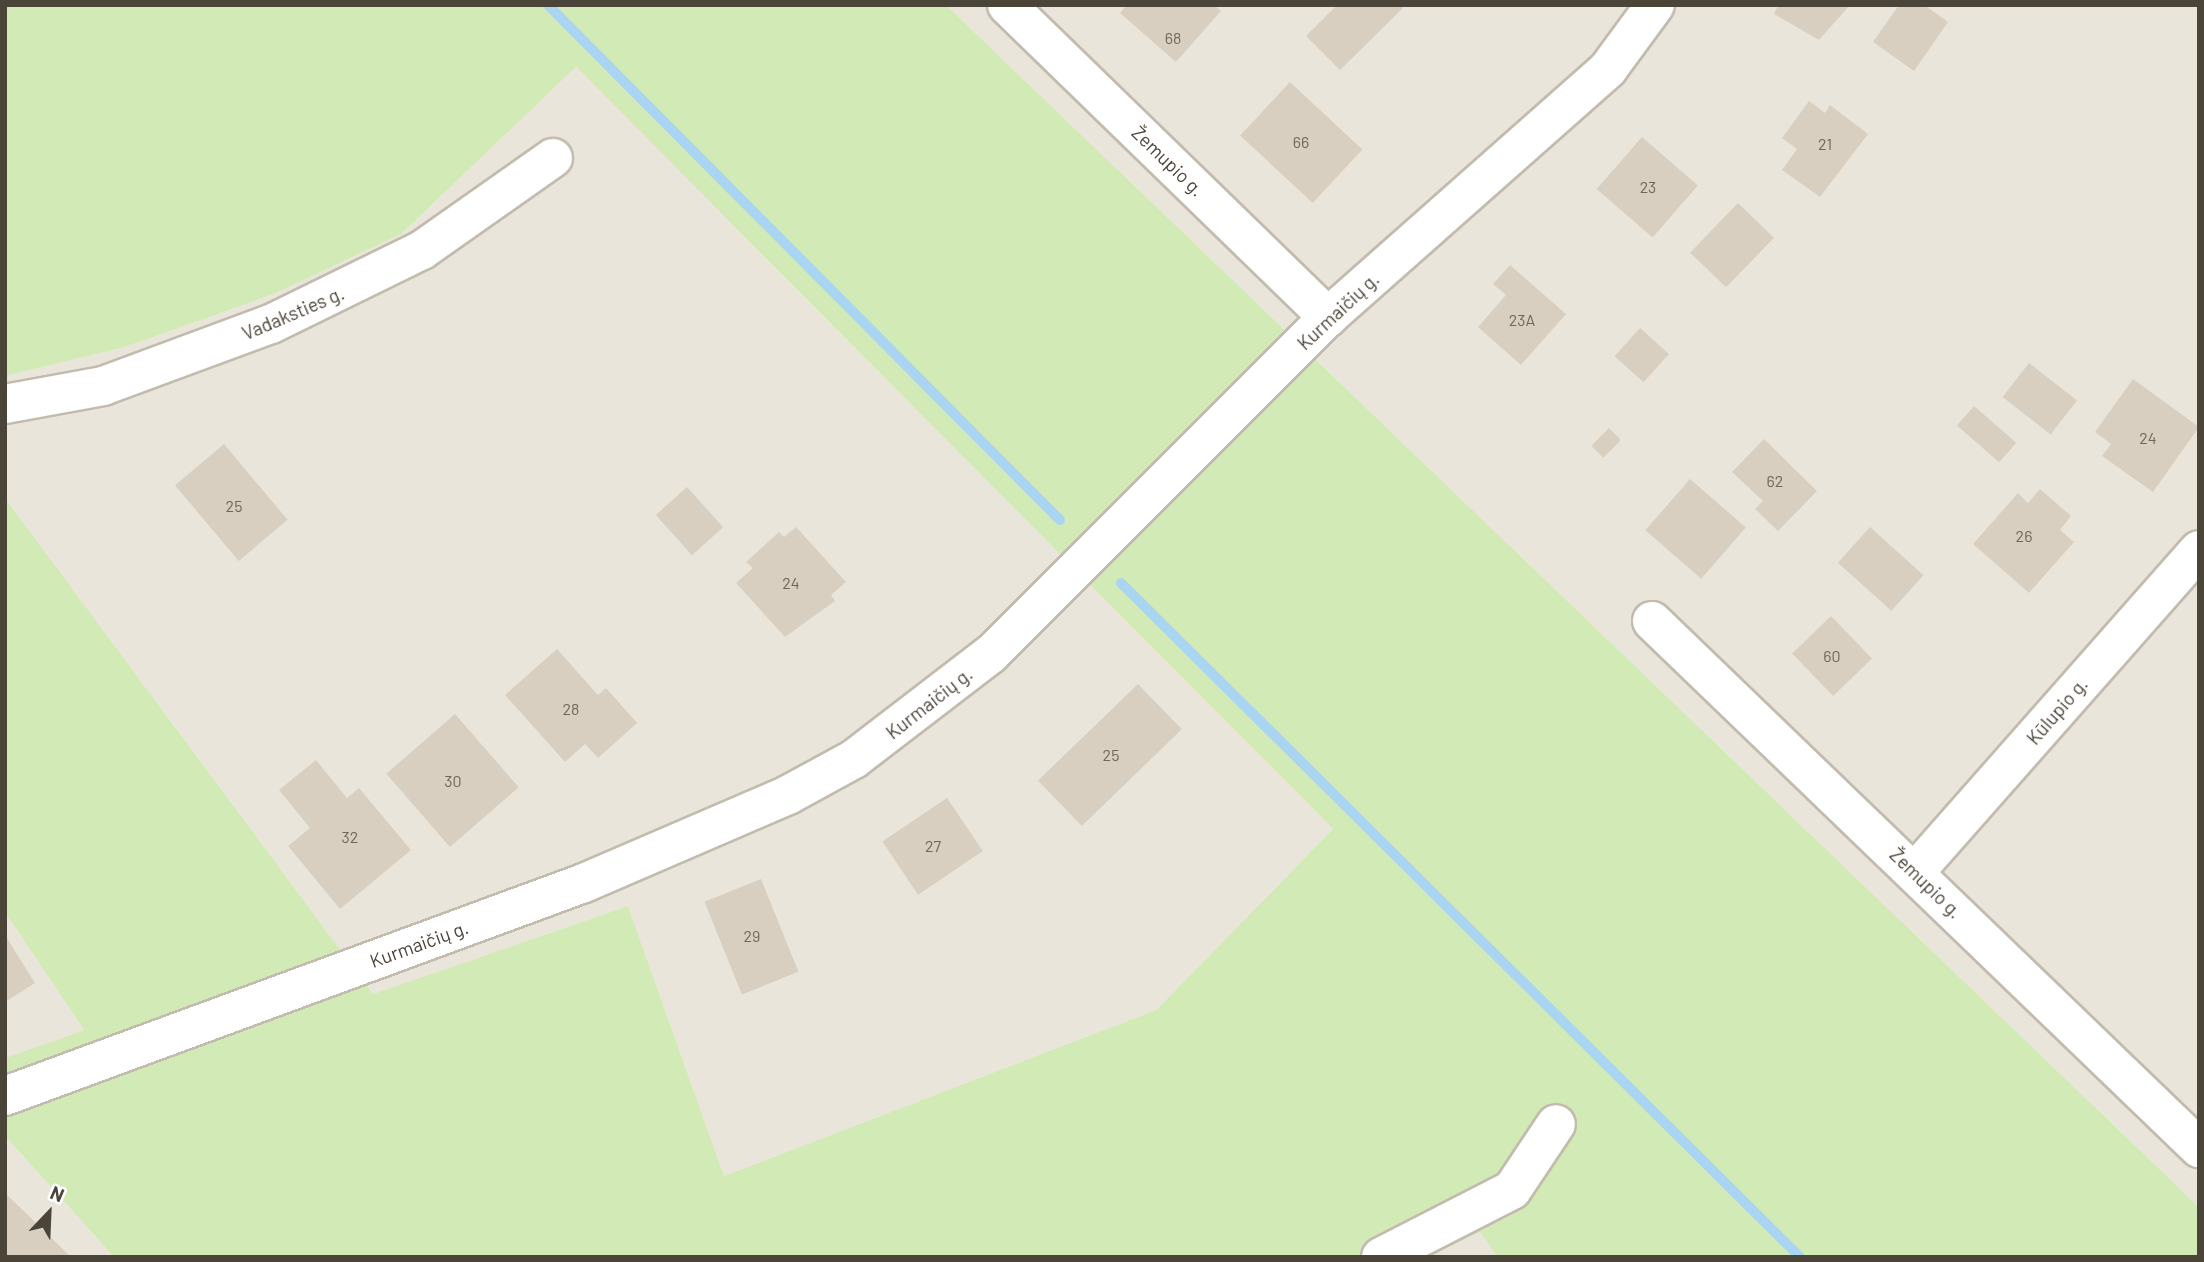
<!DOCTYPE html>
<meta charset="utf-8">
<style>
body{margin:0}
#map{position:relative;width:2204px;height:1262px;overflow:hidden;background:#f6f3ec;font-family:Barlow,sans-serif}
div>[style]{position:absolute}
.residential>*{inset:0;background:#eae5da}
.green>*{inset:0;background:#d2eab5}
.stream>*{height:10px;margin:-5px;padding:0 5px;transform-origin:5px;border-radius:5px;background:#a9d4f2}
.building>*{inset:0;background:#d8cfc1;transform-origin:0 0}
.roads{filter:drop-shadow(2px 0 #c2bbae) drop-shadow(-2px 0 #c2bbae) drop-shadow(0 2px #c2bbae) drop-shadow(0 -2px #c2bbae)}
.street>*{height:38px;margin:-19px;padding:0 19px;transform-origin:19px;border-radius:19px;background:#fff}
span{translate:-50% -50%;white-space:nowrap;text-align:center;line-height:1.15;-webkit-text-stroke:7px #fff;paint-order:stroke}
.number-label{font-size:16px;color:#6e675b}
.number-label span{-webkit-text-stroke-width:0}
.street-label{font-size:19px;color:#4b4439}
.frame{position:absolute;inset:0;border:7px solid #4b4439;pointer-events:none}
.north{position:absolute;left:14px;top:1178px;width:70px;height:70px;-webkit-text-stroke:5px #fff;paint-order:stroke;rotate:23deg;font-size:19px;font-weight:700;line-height:28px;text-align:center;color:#4b4439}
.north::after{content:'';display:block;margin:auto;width:24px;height:32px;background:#4b4439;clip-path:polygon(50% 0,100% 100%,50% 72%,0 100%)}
</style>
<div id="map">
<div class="residential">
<div style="clip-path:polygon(946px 5px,2199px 5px,2199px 1207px)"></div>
<div style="clip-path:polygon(576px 67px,1333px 829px,1156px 1010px,724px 1176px,628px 906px,373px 994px,5px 498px,5px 376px,125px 347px,274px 294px,401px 234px)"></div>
<div style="clip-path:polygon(5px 912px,84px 1030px,5px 1058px)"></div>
<div style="clip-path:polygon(5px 1136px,114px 1257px,5px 1257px)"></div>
<div style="clip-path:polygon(1480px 1232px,1498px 1257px,1428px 1257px)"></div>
</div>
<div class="green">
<div style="clip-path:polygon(5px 5px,946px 5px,2199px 1207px,2199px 1257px,1498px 1257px,1480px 1232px,1428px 1257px,114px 1257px,5px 1136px,5px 1058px,84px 1030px,5px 912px,5px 498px,373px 994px,628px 906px,724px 1176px,1156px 1010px,1333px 829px,576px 67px,401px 234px,274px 294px,125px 347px,5px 376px)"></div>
</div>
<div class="stream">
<div style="left:548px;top:5px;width:726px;rotate:45.17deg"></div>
<div style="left:1121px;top:583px;width:957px;rotate:44.79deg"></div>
</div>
<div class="building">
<div style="clip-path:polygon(1127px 5px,1214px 5px,1221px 11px,1176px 62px,1120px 13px)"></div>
<div style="clip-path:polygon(1337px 5px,1401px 5px,1403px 8px,1340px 70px,1306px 36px)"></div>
<div style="clip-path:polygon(1778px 5px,1850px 5px,1819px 40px,1774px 14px)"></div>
<div style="clip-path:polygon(1899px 5px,1924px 5px,1948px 22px,1914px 71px,1873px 42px)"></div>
<div style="left:1290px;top:82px;width:99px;height:73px;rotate:43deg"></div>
<div style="clip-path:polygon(1809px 101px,1825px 113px,1830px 105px,1868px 134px,1820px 197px,1782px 170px,1797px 149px,1782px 138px)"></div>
<div style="left:1642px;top:137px;width:74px;height:69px;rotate:41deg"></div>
<div style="left:1738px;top:203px;width:50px;height:69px;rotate:44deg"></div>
<div style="clip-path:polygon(1510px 265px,1566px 314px,1521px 365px,1478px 327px,1506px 295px,1493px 284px)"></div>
<div style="left:1640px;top:328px;width:39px;height:38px;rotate:42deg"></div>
<div style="left:2029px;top:363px;width:61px;height:43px;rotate:38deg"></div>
<div style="clip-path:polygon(2133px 379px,2199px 427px,2153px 492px,2102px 456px,2111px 444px,2095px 432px)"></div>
<div style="left:1974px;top:406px;width:56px;height:26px;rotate:41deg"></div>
<div style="left:1609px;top:428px;width:17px;height:25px;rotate:45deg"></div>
<div style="clip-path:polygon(1764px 439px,1817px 491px,1778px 531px,1755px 509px,1763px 501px,1732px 472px)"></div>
<div style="left:224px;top:444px;width:99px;height:64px;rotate:50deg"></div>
<div style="left:1690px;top:479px;width:74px;height:68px;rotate:41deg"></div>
<div style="left:687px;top:487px;width:54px;height:42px;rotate:48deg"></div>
<div style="clip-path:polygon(2040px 489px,2071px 516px,2060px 530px,2074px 542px,2029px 593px,1973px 544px,2018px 493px,2028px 503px)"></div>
<div style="clip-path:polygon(796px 527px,846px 582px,831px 595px,835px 601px,785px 637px,736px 583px,753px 568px,746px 562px,779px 532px,784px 537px)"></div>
<div style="left:1870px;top:527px;width:72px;height:48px;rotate:42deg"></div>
<div style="left:1831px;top:616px;width:59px;height:54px;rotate:46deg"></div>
<div style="clip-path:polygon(557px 649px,598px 695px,606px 688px,637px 723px,598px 758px,585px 744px,565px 762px,505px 695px)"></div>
<div style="left:1138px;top:684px;width:63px;height:139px;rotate:46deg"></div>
<div style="left:455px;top:714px;width:97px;height:91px;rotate:49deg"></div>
<div style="clip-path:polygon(316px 760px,347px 798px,359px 788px,411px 850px,340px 909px,288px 846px,310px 828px,279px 790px)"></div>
<div style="left:947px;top:798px;width:64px;height:78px;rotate:56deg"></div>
<div style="left:761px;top:879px;width:100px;height:61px;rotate:68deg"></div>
<div style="clip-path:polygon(5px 935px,35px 983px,5px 1002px)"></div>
<div style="clip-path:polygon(5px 1193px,71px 1257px,5px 1257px)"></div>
</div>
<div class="roads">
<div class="street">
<div style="left:1007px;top:5px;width:448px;rotate:44.2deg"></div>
<div style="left:5px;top:404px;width:100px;rotate:-10.4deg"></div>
<div style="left:103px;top:386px;width:179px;rotate:-20.3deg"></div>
<div style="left:271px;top:324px;width:168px;rotate:-26.1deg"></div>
<div style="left:422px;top:250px;width:160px;rotate:-35.1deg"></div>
<div style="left:1652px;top:621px;width:760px;rotate:43.93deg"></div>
<div style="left:1915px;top:872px;width:429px;rotate:-48.6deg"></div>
<div style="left:5px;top:1096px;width:617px;rotate:-20.2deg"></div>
<div style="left:584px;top:883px;width:222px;rotate:-23.3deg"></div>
<div style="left:788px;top:795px;width:75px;rotate:-28.6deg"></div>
<div style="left:854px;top:759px;width:173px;rotate:-37.5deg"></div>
<div style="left:991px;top:654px;width:477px;rotate:-45deg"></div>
<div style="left:1328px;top:317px;width:374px;rotate:-41.5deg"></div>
<div style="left:1608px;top:69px;width:79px;rotate:-53.7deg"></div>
<div style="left:1381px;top:1257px;width:147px;rotate:-27.1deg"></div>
<div style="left:1512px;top:1190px;width:79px;rotate:-56.3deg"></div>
</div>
</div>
<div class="number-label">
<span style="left:1173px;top:38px">68</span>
<span style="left:1301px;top:142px">66</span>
<span style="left:1825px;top:144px">21</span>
<span style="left:1648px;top:187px">23</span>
<span style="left:1522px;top:320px">23A</span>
<span style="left:2148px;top:438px">24</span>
<span style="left:1775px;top:481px">62</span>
<span style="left:234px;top:506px">25</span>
<span style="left:2024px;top:536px">26</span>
<span style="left:791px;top:583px">24</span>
<span style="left:1832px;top:656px">60</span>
<span style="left:571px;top:709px">28</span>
<span style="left:1111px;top:755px">25</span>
<span style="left:453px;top:781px">30</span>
<span style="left:350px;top:837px">32</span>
<span style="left:933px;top:846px">27</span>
<span style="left:752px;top:936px">29</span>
</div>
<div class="street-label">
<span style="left:1168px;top:161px;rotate:44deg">Žemupio g.</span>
<span style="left:1338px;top:311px;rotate:-43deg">Kurmaičių g.</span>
<span style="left:293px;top:313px;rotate:-23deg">Vadaksties g.</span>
<span style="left:929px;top:703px;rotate:-38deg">Kurmaičių g.</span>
<span style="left:2057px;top:711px;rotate:-49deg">Kūlupio g.</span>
<span style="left:1926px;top:883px;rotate:44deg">Žemupio g.</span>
<span style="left:419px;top:944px;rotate:-20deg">Kurmaičių g.</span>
</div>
<div class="frame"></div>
<div class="north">N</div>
</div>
